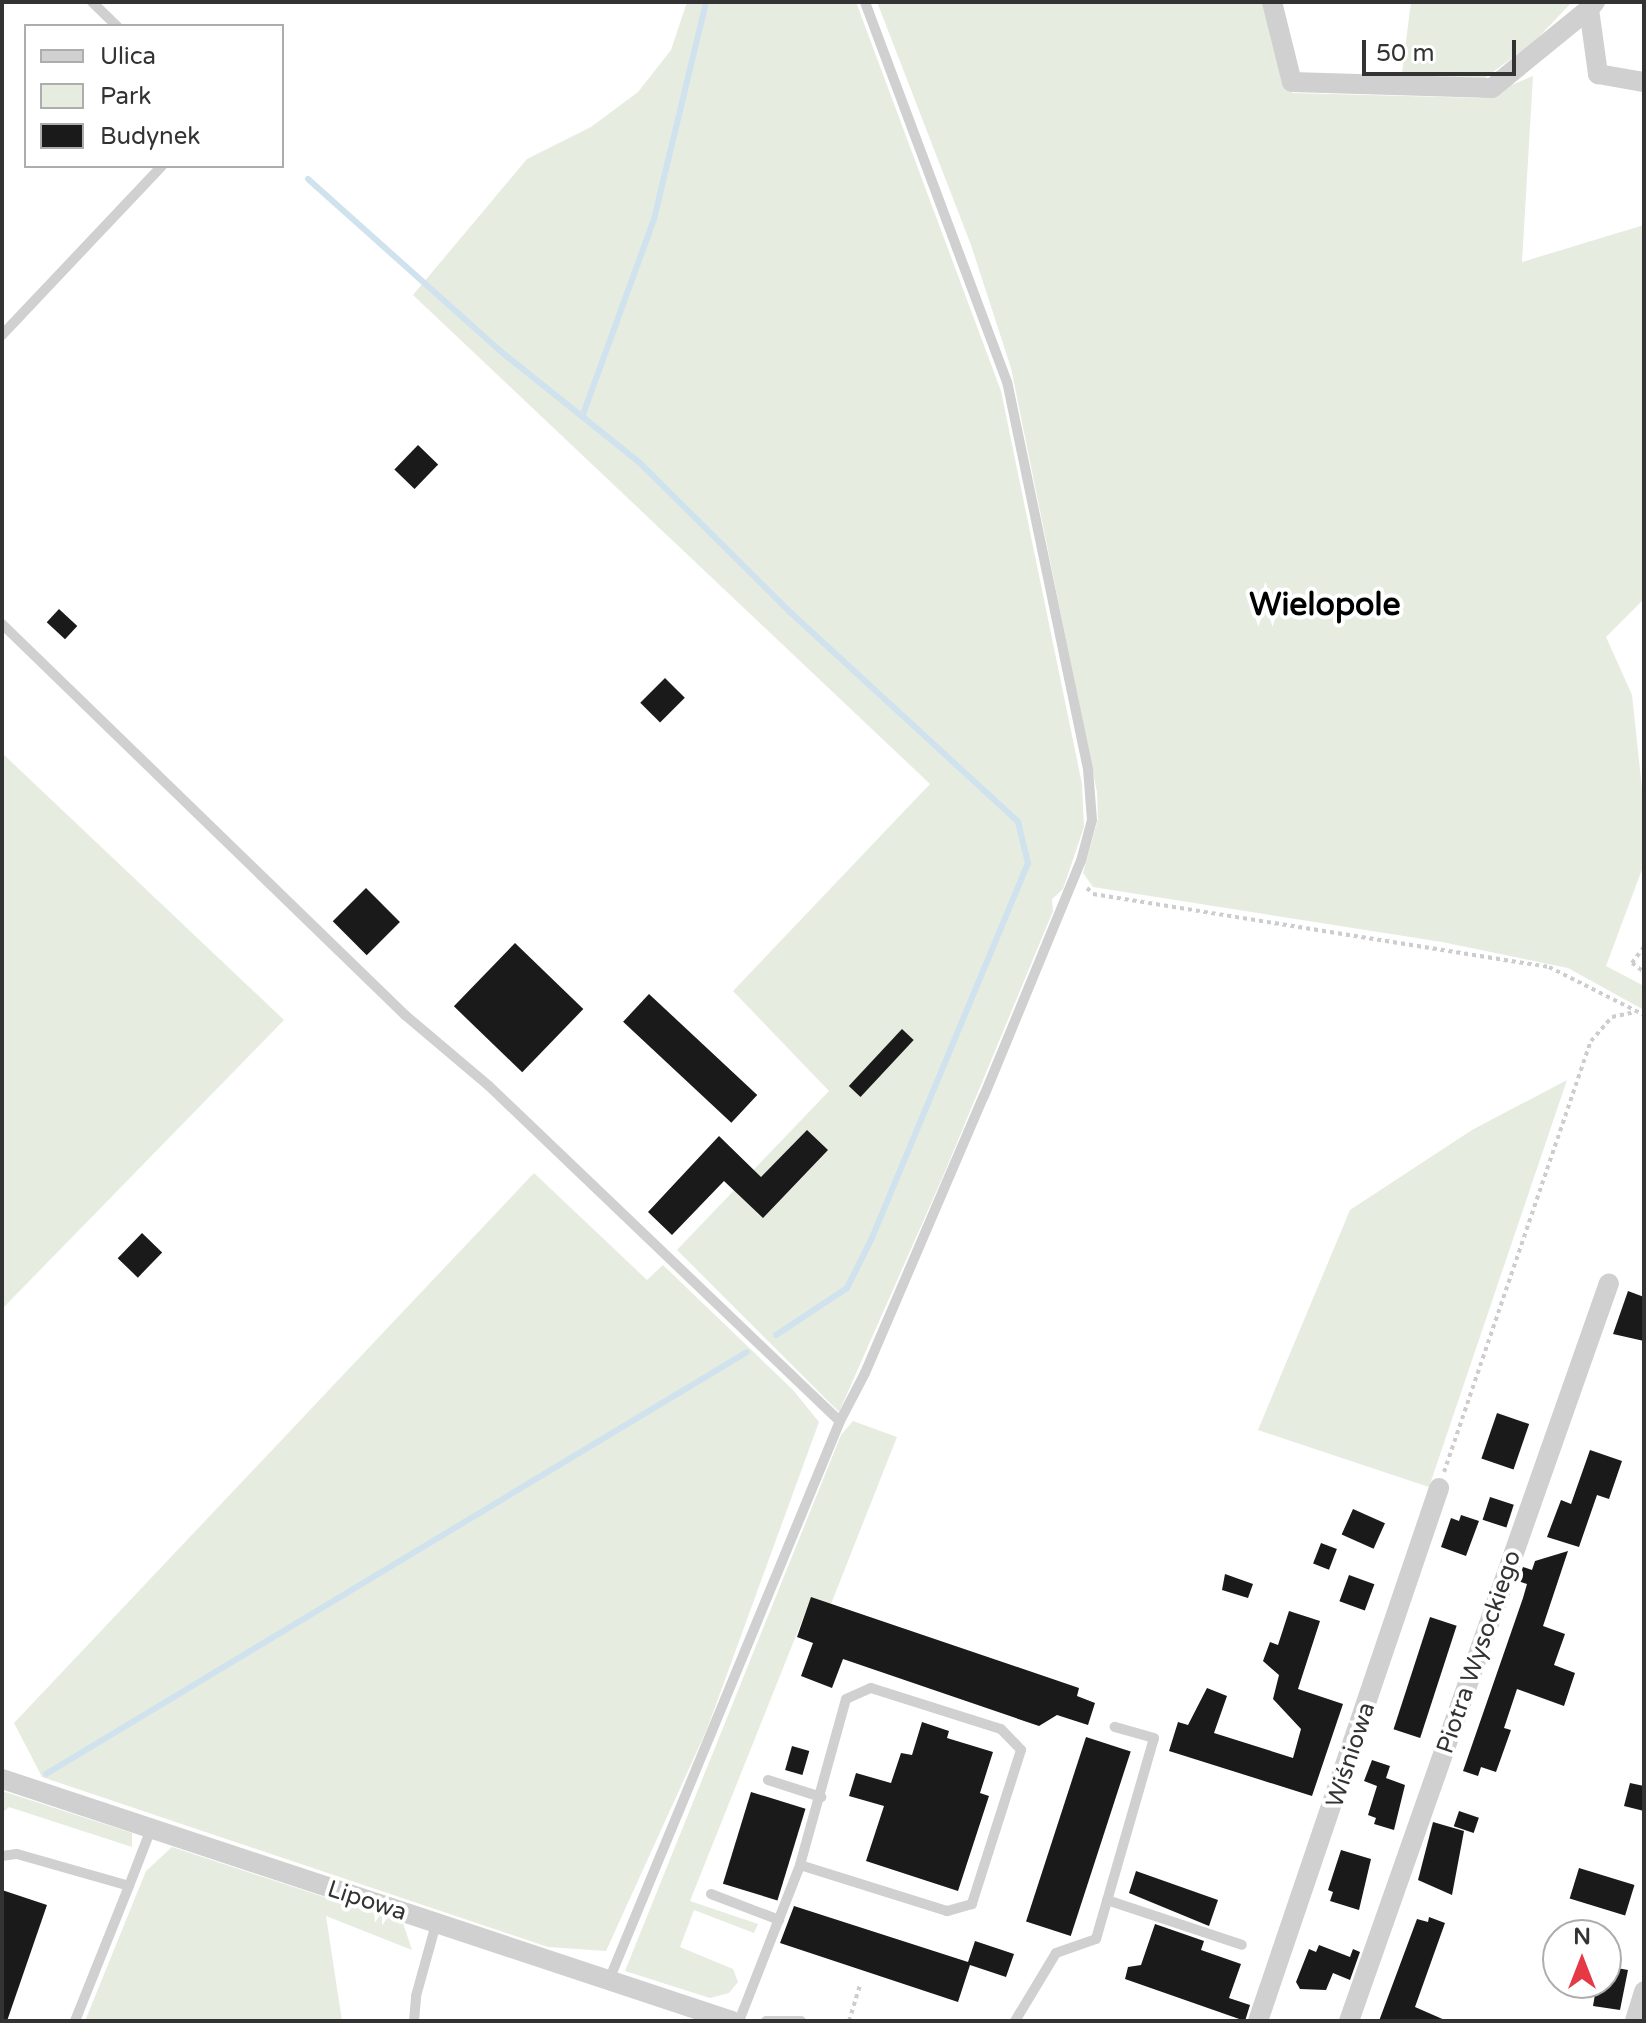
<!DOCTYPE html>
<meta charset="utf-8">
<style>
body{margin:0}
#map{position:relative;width:1646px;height:2023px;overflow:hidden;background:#fff;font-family:"Varela Round",sans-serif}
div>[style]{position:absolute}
.green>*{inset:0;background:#e6ecdf}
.stream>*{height:6px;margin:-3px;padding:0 3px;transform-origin:3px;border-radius:3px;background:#cfe2ee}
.building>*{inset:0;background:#1a1a1a;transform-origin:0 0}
.path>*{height:4px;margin-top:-2px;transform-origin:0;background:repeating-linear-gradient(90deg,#cdcdcd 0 4px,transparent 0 8px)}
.service>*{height:10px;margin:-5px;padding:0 5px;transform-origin:5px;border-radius:5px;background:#d0d0d0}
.minor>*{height:20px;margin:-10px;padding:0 10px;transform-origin:10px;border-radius:10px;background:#d0d0d0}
span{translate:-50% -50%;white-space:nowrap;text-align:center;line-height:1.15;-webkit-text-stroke:8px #fff;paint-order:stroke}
.street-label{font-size:24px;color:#333}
.district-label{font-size:32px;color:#000;font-weight:700}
.frame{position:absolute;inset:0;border:4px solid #333;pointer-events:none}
.legend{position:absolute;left:24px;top:24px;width:260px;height:144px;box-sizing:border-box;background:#fff;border:2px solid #adadad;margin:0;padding:10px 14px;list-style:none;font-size:24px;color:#333}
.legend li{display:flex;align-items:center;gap:16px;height:40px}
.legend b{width:40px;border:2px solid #adadad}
.north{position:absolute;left:1542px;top:1919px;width:80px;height:80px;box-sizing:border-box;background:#fff;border:2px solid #adadad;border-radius:50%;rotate:0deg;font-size:22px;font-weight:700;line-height:32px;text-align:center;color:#333}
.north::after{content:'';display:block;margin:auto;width:28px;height:36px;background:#e63946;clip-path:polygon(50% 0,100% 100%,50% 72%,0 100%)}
.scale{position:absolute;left:1362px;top:40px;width:154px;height:36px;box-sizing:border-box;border:4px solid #333;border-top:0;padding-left:10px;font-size:24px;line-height:28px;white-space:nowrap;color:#333;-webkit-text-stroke:6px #fff;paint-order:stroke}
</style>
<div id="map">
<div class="green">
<div style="clip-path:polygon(687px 2px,856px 2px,1001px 391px,1082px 784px,1084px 827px,1063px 889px,1052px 899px,1053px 911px,944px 1174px,839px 1412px,677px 1250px,829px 1091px,733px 991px,930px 784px,413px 295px,527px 159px,591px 127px,638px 92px,671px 50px)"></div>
<div style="clip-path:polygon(877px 2px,1262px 2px,1292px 93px,1480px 98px,1533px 76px,1522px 262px,1644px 225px,1644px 599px,1606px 637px,1632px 695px,1644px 807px,1644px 864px,1606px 966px,1644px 986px,1644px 1010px,1568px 968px,1442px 942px,1093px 887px,1083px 873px,1098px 819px,1097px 792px,1011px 368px,971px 245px)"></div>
<div style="clip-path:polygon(1411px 2px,1572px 2px,1534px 42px,1482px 80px,1401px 81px)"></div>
<div style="clip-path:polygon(2px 753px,284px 1020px,2px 1309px)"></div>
<div style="clip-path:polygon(1567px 1080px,1429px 1487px,1258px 1430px,1350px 1210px,1472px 1130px)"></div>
<div style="clip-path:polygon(534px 1173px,647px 1280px,663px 1265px,793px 1390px,819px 1422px,707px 1729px,606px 1951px,548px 1947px,42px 1777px,14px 1723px)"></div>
<div style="clip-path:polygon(853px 1421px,897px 1437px,831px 1604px,811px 1598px,690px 1901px,758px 1924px,754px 1933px,694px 1910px,680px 1947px,733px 1969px,738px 1982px,729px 1993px,710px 1998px,625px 1971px,841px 1435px)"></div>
<div style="clip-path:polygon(2px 1791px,132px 1833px,132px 1847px,9px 1807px,2px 1813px)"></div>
<div style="clip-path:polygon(172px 1847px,403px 1923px,412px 1950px,326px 1916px,342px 2021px,85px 2021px,146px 1871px)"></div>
</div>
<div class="stream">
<div style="left:308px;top:179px;width:256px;rotate:41.8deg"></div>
<div style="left:499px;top:350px;width:179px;rotate:38.7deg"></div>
<div style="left:639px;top:462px;width:213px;rotate:44.8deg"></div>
<div style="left:790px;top:612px;width:310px;rotate:42.6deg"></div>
<div style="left:1018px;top:822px;width:42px;rotate:76.3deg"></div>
<div style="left:1028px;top:863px;width:406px;rotate:112.6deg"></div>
<div style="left:872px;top:1238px;width:56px;rotate:116.6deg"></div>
<div style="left:847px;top:1288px;width:85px;rotate:146.5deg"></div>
<div style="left:582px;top:417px;width:211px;rotate:-70deg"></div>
<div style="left:654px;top:219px;width:223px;rotate:-76.5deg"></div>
<div style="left:46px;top:1774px;width:818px;rotate:-31.05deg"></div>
</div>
<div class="building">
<div style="left:418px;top:445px;width:28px;height:34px;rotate:44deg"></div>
<div style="left:59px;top:609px;width:25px;height:18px;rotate:43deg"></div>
<div style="left:665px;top:678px;width:28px;height:35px;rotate:45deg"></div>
<div style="left:366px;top:888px;width:48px;height:47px;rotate:45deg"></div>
<div style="left:515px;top:943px;width:95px;height:88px;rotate:44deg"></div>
<div style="left:649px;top:994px;width:148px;height:38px;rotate:43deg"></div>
<div style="left:902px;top:1029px;width:16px;height:78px;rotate:43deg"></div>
<div style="clip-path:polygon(807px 1130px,828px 1150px,763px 1218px,724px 1181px,672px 1235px,648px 1212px,719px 1136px,761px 1177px)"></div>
<div style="left:142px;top:1233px;width:28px;height:35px;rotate:44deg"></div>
<div style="clip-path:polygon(1628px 1291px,1644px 1297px,1644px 1341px,1613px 1334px)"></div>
<div style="left:1497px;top:1413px;width:34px;height:48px;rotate:19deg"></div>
<div style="clip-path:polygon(1590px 1450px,1622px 1461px,1609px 1499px,1597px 1495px,1579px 1547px,1547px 1537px,1561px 1500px,1571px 1504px)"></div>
<div style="left:1490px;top:1497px;width:25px;height:24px;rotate:18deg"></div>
<div style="left:1353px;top:1509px;width:35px;height:28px;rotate:24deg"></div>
<div style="clip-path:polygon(1461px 1515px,1479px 1521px,1466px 1556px,1441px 1547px,1451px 1518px,1459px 1521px)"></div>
<div style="left:1321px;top:1543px;width:17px;height:22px;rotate:21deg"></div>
<div style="clip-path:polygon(1568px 1551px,1543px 1626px,1565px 1634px,1554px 1665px,1575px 1673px,1564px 1706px,1517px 1689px,1504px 1728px,1511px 1730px,1496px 1772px,1481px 1767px,1478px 1776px,1463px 1771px,1523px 1598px,1527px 1584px,1518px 1581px,1523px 1567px,1532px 1570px,1535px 1561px)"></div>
<div style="clip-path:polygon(1225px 1574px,1253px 1584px,1248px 1598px,1222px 1590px)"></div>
<div style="left:1349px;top:1575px;width:27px;height:28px;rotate:20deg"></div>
<div style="clip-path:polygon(811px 1597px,1079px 1688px,1077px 1696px,1095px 1703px,1088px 1725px,1057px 1715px,1039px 1726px,843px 1659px,832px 1688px,801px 1676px,813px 1643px,797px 1637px)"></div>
<div style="clip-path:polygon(1289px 1611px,1320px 1621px,1298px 1689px,1343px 1704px,1312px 1796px,1169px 1751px,1178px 1722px,1188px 1725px,1207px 1688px,1227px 1696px,1214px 1733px,1293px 1758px,1301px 1729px,1273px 1699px,1279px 1675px,1263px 1661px,1270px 1642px,1278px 1645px)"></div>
<div style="left:1430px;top:1617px;width:28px;height:118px;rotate:18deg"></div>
<div style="clip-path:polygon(922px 1722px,949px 1731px,947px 1738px,993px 1752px,980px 1793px,989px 1796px,958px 1891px,866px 1861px,884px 1806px,849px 1796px,856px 1773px,891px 1783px,901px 1753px,912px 1755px)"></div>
<div style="left:1086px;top:1737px;width:47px;height:194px;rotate:18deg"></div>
<div style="left:792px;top:1746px;width:18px;height:25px;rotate:16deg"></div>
<div style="clip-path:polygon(1372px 1760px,1390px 1766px,1386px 1778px,1405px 1785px,1394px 1830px,1374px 1824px,1376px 1818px,1368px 1815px,1377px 1786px,1364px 1781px)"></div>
<div style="clip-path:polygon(1630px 1783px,1644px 1786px,1644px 1811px,1624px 1806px)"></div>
<div style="left:751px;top:1792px;width:57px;height:96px;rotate:17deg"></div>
<div style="left:1459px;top:1811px;width:21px;height:16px;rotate:19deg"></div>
<div style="clip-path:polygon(1433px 1822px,1464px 1831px,1452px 1895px,1418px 1880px)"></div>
<div style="clip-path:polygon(1341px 1850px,1371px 1859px,1359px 1910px,1330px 1901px,1333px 1892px,1328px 1890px)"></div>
<div style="left:1579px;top:1868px;width:58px;height:32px;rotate:17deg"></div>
<div style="clip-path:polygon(1136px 1871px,1218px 1900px,1209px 1926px,1129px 1893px)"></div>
<div style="clip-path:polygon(2px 1890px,47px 1905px,7px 2021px,2px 2021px)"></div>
<div style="clip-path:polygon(794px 1906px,968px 1962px,975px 1941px,1014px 1954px,1006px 1977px,970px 1965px,958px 2002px,780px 1943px)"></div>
<div style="clip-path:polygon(1429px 1917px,1445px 1923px,1415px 2007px,1447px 2021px,1379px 2021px,1417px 1919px,1428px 1922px)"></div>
<div style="clip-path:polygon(1155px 1924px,1204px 1941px,1201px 1950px,1241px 1964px,1229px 1998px,1250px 2005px,1245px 2021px,1125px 1979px,1128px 1967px,1141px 1965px)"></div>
<div style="clip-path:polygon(1319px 1945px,1350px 1957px,1353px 1949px,1360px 1952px,1350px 1980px,1333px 1973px,1326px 1990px,1300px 1989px,1296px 1982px,1309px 1949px,1316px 1952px)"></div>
<div style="clip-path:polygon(1606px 1966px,1628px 1970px,1620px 2010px,1593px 2006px,1597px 1983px,1606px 1983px)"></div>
</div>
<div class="path">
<div style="left:1087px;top:888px;width:8px;rotate:45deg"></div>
<div style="left:1093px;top:894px;width:462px;rotate:9.1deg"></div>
<div style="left:1549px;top:967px;width:106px;rotate:26.8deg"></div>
<div style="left:1644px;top:947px;width:20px;rotate:127deg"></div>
<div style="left:1632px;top:963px;width:15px;rotate:37deg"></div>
<div style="left:1444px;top:1472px;width:455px;rotate:-71.2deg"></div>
<div style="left:1591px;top:1041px;width:32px;rotate:-49deg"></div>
<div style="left:1612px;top:1017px;width:24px;rotate:-12deg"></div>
<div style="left:849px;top:2021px;width:37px;rotate:-73deg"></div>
</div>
<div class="service">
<div style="left:92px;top:2px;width:35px;rotate:44deg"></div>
<div style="left:2px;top:335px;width:233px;rotate:-46.6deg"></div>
<div style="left:2px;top:624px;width:562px;rotate:44.13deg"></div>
<div style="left:405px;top:1015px;width:110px;rotate:40.2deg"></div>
<div style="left:489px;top:1086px;width:485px;rotate:43.7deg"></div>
<div style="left:840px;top:1421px;width:605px;rotate:112.45deg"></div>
<div style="left:840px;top:1421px;width:54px;rotate:-62.5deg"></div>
<div style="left:865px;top:1373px;width:301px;rotate:-66.8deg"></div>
<div style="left:984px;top:1096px;width:254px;rotate:-67.6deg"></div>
<div style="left:1081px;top:861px;width:42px;rotate:-75deg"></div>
<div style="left:1092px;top:820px;width:51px;rotate:-94.5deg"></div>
<div style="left:1088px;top:769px;width:395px;rotate:-101.8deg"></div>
<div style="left:1007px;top:382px;width:406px;rotate:-110.5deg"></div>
<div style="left:768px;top:1780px;width:56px;rotate:17.8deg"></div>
<div style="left:2px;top:1856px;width:15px;rotate:-8deg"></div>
<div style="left:17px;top:1854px;width:116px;rotate:15.9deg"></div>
<div style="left:129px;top:1886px;width:145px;rotate:111.8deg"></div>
<div style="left:129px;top:1886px;width:61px;rotate:-68.9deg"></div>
<div style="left:711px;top:1894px;width:73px;rotate:20.9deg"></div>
<div style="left:1107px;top:1900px;width:142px;rotate:18.4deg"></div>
<div style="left:414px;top:2021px;width:25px;rotate:-85deg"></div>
<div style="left:416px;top:1996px;width:75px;rotate:-74.5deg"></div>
<div style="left:739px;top:2021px;width:168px;rotate:-68.6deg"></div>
<div style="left:800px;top:1865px;width:172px;rotate:-74.5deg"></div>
<div style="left:846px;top:1699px;width:27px;rotate:-24deg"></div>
<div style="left:871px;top:1688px;width:136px;rotate:17.5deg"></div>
<div style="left:1001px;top:1729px;width:29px;rotate:46deg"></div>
<div style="left:1021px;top:1750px;width:162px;rotate:107.7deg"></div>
<div style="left:972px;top:1904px;width:26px;rotate:164deg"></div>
<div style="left:947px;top:1911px;width:154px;rotate:-162.6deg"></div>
<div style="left:766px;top:2021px;width:35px"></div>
<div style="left:1015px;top:2021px;width:79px;rotate:-58.9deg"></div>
<div style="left:1056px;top:1953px;width:42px;rotate:-19.3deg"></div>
<div style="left:1096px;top:1939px;width:209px;rotate:-73.9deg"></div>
<div style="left:1154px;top:1738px;width:41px;rotate:-164.2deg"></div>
</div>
<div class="minor">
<div style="left:1272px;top:2px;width:82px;rotate:76deg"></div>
<div style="left:1292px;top:82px;width:200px;rotate:1.7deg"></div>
<div style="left:1492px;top:88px;width:125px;rotate:-39.2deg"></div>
<div style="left:1595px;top:2px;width:9px;rotate:131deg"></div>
<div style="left:1589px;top:9px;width:66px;rotate:82.1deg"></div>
<div style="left:1598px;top:74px;width:47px;rotate:9.9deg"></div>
<div style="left:2px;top:1779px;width:769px;rotate:18.34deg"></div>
<div style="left:1258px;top:2021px;width:563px;rotate:-71.24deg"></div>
<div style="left:1349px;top:2021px;width:782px;rotate:-70.59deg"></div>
<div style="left:1635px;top:2021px;width:31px;rotate:-73deg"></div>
</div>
<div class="street-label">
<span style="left:1479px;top:1652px;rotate:-71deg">Piotra Wysockiego</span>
<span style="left:1351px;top:1755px;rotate:-72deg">Wiśniowa</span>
<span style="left:367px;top:1901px;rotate:18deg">Lipowa</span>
</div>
<div class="district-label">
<span style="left:1325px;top:605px">Wielopole</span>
</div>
<div class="frame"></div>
<ul class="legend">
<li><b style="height:10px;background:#d0d0d0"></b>Ulica</li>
<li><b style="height:22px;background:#e6ecdf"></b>Park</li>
<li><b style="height:22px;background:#1a1a1a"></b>Budynek</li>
</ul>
<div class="north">N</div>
<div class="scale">50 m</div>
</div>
